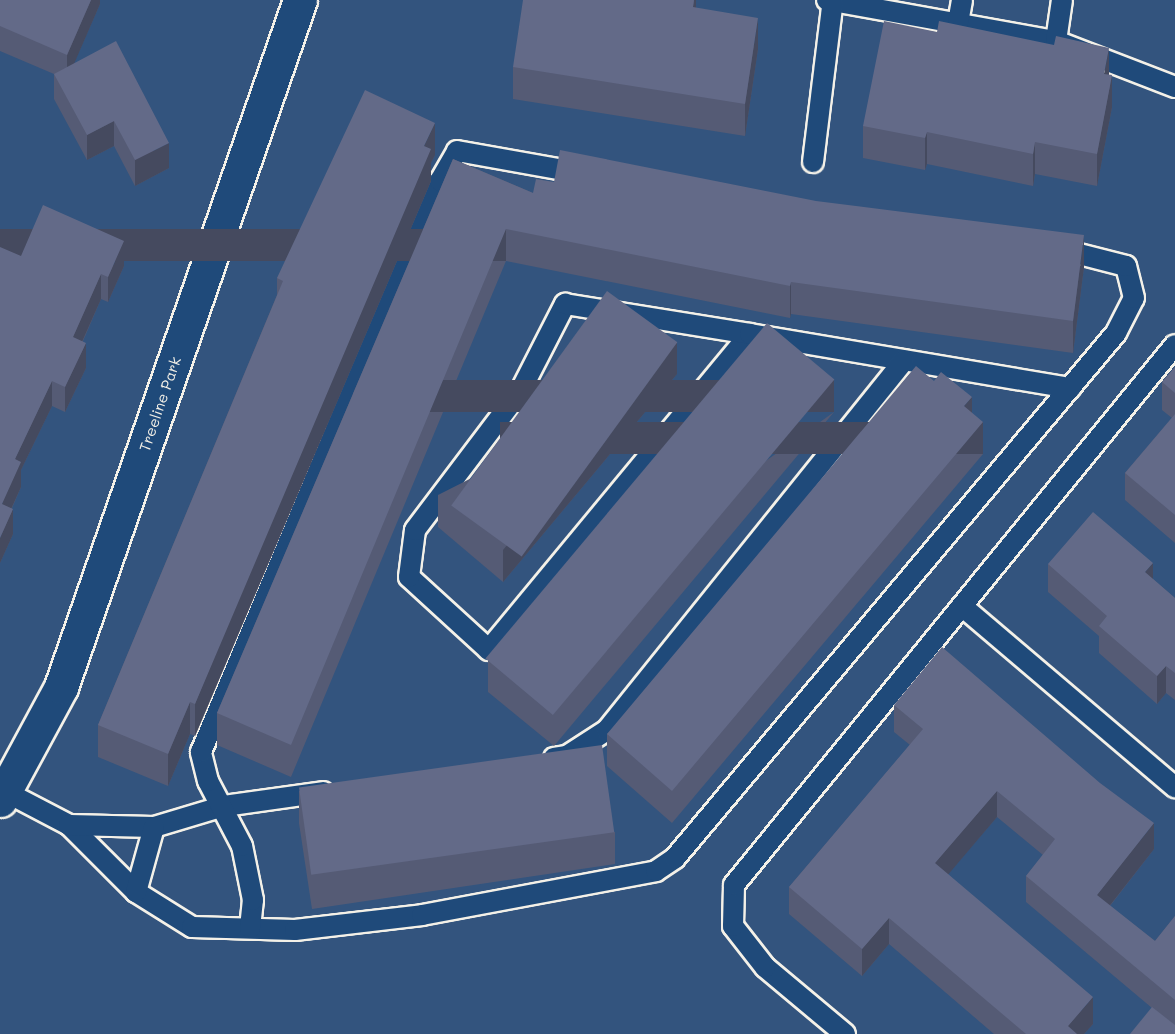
<!DOCTYPE html>
<style>
body{margin:0}
#map{position:relative;width:1175px;height:1034px;overflow:hidden;background:#33547e;font-family:Mali,sans-serif}
div>[style]{position:absolute}
.roads{filter:drop-shadow(2px 0 #f4f1e8) drop-shadow(-2px 0 #f4f1e8) drop-shadow(0 2px #f4f1e8) drop-shadow(0 -2px #f4f1e8)}
.service>*{height:20px;margin:-10px;padding:0 10px;transform-origin:10px;border-radius:10px;background:#1f4a7a}
.tertiary>*{height:33px;margin:-16.5px;padding:0 16.5px;transform-origin:16.5px;border-radius:16.5px;background:#1f4a7a}
.wall>*{inset:0;background:#555b75}
.shaded-wall>*{inset:0;background:#454a5f;transform-origin:0 0}
.building>*{inset:0;background:#636a88;transform-origin:0 0}
span{translate:-50% -50%;white-space:nowrap;text-align:center;line-height:1.15;-webkit-text-stroke:4.5px #1f4a7a;paint-order:stroke}
.street-label{font-size:15px;color:#f4f1e8}
</style>
<div id="map">
<div class="roads">
<div class="service">
<div style="left:827px;top:0;width:233px;rotate:10.2deg"></div>
<div style="left:1056px;top:41px;width:128px;rotate:21.1deg"></div>
<div style="left:958px;top:23px;width:23px;rotate:-80deg"></div>
<div style="left:1056px;top:41px;width:41px;rotate:-81.7deg"></div>
<div style="left:813px;top:162px;width:163px;rotate:-83deg"></div>
<div style="left:750px;top:334px;width:410px;rotate:129.6deg"></div>
<div style="left:489px;top:650px;width:108px;rotate:-137.6deg"></div>
<div style="left:409px;top:577px;width:47px;rotate:-82.7deg"></div>
<div style="left:415px;top:530px;width:176px;rotate:-52.9deg"></div>
<div style="left:521px;top:390px;width:97px;rotate:-62.9deg"></div>
<div style="left:565px;top:304px;width:187px;rotate:9.2deg"></div>
<div style="left:750px;top:334px;width:325px;rotate:9.6deg"></div>
<div style="left:962px;top:606px;width:280px;rotate:40.4deg"></div>
<div style="left:554px;top:758px;width:13px;rotate:-9deg"></div>
<div style="left:567px;top:756px;width:48px;rotate:-33deg"></div>
<div style="left:607px;top:730px;width:474px;rotate:-51.2deg"></div>
<div style="left:6px;top:792px;width:71px;rotate:27.6deg"></div>
<div style="left:69px;top:825px;width:95px;rotate:45deg"></div>
<div style="left:136px;top:892px;width:66px;rotate:32deg"></div>
<div style="left:192px;top:927px;width:103px;rotate:1.7deg"></div>
<div style="left:295px;top:930px;width:128px;rotate:-6.7deg"></div>
<div style="left:422px;top:915px;width:238px;rotate:-10.6deg"></div>
<div style="left:656px;top:871px;width:23px;rotate:-34deg"></div>
<div style="left:675px;top:858px;width:686px;rotate:-49.97deg"></div>
<div style="left:1116px;top:333px;width:39px;rotate:-63deg"></div>
<div style="left:1134px;top:298px;width:33px;rotate:-104deg"></div>
<div style="left:1126px;top:266px;width:68px;rotate:-165.6deg"></div>
<div style="left:69px;top:825px;width:85px;rotate:1.3deg"></div>
<div style="left:154px;top:827px;width:73px;rotate:-16.7deg"></div>
<div style="left:224px;top:806px;width:100px;rotate:-8deg"></div>
<div style="left:136px;top:892px;width:67px;rotate:-74.5deg"></div>
<div style="left:250px;top:928px;width:28px;rotate:-84deg"></div>
<div style="left:253px;top:900px;width:55px;rotate:-101.5deg"></div>
<div style="left:242px;top:846px;width:73px;rotate:-117.6deg"></div>
<div style="left:208px;top:781px;width:30px;rotate:-104deg"></div>
<div style="left:201px;top:752px;width:619px;rotate:-67.29deg"></div>
<div style="left:440px;top:181px;width:34px;rotate:-60deg"></div>
<div style="left:457px;top:151px;width:126px;rotate:10.1deg"></div>
<div style="left:845px;top:1034px;width:104px;rotate:-140.1deg"></div>
<div style="left:765px;top:967px;width:52px;rotate:-128deg"></div>
<div style="left:733px;top:926px;width:41px;rotate:-88.6deg"></div>
<div style="left:734px;top:885px;width:697px;rotate:-50.76deg"></div>
</div>
<div class="tertiary">
<div style="left:0;top:800px;width:128px;rotate:-61.6deg"></div>
<div style="left:61px;top:687px;width:727px;rotate:-70.82deg"></div>
</div>
</div>
<div class="wall">
<div style="clip-path:polygon(0 0,100px 0,100px 4px,74px 63px,169px 168px,135px 186px,114px 146px,87px 160px,54px 99px,54px 74px,0 51px)"></div>
<div style="clip-path:polygon(696px 0,696px 8px,758px 49px,745px 136px,513px 99px,513px 67px)"></div>
<div style="clip-path:polygon(1109px 75px,1112px 107px,1097px 186px,1035px 174px,1033px 186px,927px 164px,925px 170px,863px 158px,863px 126px)"></div>
<div style="clip-path:polygon(435px 155px,431px 163px,431px 181px,195px 736px,190px 734px,168px 786px,98px 757px,98px 725px,277px 295px,277px 278px)"></div>
<div style="clip-path:polygon(453px 159px,533px 193px,554px 182px,1084px 267px,1073px 353px,791px 314px,790px 318px,506px 261px,291px 777px,217px 745px,217px 713px)"></div>
<div style="clip-path:polygon(21px 256px,124px 266px,108px 302px,101px 299px,83px 341px,86px 368px,65px 412px,52px 406px,21px 470px,21px 487px,12px 508px,13px 534px,0 563px)"></div>
<div style="clip-path:polygon(1175px 367px,1175px 543px,1125px 500px,1125px 473px,1172px 418px,1162px 410px,1162px 382px)"></div>
<div style="clip-path:polygon(677px 374px,503px 582px,438px 527px,438px 495px)"></div>
<div style="clip-path:polygon(834px 412px,554px 746px,488px 692px,488px 660px)"></div>
<div style="clip-path:polygon(972px 413px,983px 454px,672px 823px,607px 766px,607px 734px)"></div>
<div style="clip-path:polygon(1048px 564px,1153px 579px,1175px 598px,1175px 700px,1166px 693px,1157px 704px,1099px 653px,1099px 636px,1048px 592px)"></div>
<div style="clip-path:polygon(894px 705px,1154px 849px,1110px 906px,1155px 941px,1175px 916px,1175px 1034px,1152px 1008px,1026px 902px,1026px 876px,1043px 855px,997px 817px,948px 874px,1093px 1024px,1084px 1034px,994px 1034px,889px 944px,862px 976px,789px 914px,789px 887px,910px 745px,894px 732px)"></div>
<div style="clip-path:polygon(299px 791px,615px 832px,615px 864px,312px 909px,299px 823px)"></div>
</div>
<div class="shaded-wall">
<div style="clip-path:polygon(91px 0,100px 0,100px 4px,67px 80px,67px 55px)"></div>
<div style="clip-path:polygon(694px 0,696px 0,696px 16px,693px 7px)"></div>
<div style="clip-path:polygon(758px 18px,758px 49px,745px 136px,745px 104px)"></div>
<div style="clip-path:polygon(1109px 48px,1109px 79px,1104px 74px)"></div>
<div style="clip-path:polygon(1112px 75px,1112px 107px,1097px 186px,1097px 154px)"></div>
<div style="clip-path:polygon(114px 121px,114px 146px,87px 160px,87px 135px)"></div>
<div style="clip-path:polygon(435px 123px,435px 155px,431px 163px,431px 181px,195px 736px,195px 704px,424px 146px)"></div>
<div style="clip-path:polygon(927px 132px,927px 164px,925px 170px,925px 138px)"></div>
<div style="clip-path:polygon(1035px 142px,1035px 174px,1033px 186px,1033px 154px)"></div>
<div style="clip-path:polygon(169px 143px,169px 168px,135px 186px,135px 160px)"></div>
<div style="left:506px;top:229px;width:32px;height:559px;rotate:90deg"></div>
<div style="clip-path:polygon(1084px 235px,1084px 267px,1073px 353px,1073px 321px)"></div>
<div style="clip-path:polygon(124px 241px,124px 266px,108px 302px,108px 277px)"></div>
<div style="clip-path:polygon(101px 274px,101px 299px,73px 362px,73px 337px)"></div>
<div style="clip-path:polygon(791px 282px,791px 314px,790px 318px,790px 286px)"></div>
<div style="clip-path:polygon(677px 342px,677px 374px,503px 582px,503px 550px)"></div>
<div style="clip-path:polygon(86px 343px,86px 368px,65px 412px,65px 387px)"></div>
<div style="left:834px;top:380px;width:32px;height:436px;rotate:90deg"></div>
<div style="clip-path:polygon(52px 381px,52px 406px,21px 470px,21px 487px,2px 529px,2px 504px,15px 459px)"></div>
<div style="clip-path:polygon(972px 397px,972px 429px,964px 406px)"></div>
<div style="left:983px;top:422px;width:32px;height:483px;rotate:90deg"></div>
<div style="clip-path:polygon(13px 509px,13px 534px,0 563px,0 538px)"></div>
<div style="clip-path:polygon(1153px 563px,1153px 591px,1145px 572px)"></div>
<div style="clip-path:polygon(1166px 666px,1166px 693px,1157px 704px,1157px 676px)"></div>
<div style="clip-path:polygon(190px 702px,190px 734px,168px 786px,168px 754px)"></div>
<div style="clip-path:polygon(997px 791px,997px 817px,935px 890px,935px 863px)"></div>
<div style="clip-path:polygon(1154px 823px,1154px 849px,1097px 922px,1097px 895px)"></div>
<div style="clip-path:polygon(889px 918px,889px 944px,862px 976px,862px 949px)"></div>
<div style="clip-path:polygon(1093px 997px,1093px 1024px,1084px 1034px,1068px 1034px,1068px 1026px)"></div>
</div>
<div class="building">
<div style="clip-path:polygon(0 0,91px 0,67px 55px,0 26px)"></div>
<div style="clip-path:polygon(523px 0,694px 0,693px 7px,758px 18px,745px 104px,513px 67px)"></div>
<div style="clip-path:polygon(884px 21px,937px 32px,939px 21px,1054px 45px,1056px 36px,1109px 48px,1104px 74px,1112px 75px,1097px 154px,1035px 142px,1033px 154px,927px 132px,925px 138px,863px 126px)"></div>
<div style="clip-path:polygon(116px 41px,169px 143px,135px 160px,114px 121px,87px 135px,54px 74px)"></div>
<div style="clip-path:polygon(365px 90px,435px 123px,424px 146px,431px 149px,195px 704px,190px 702px,168px 754px,98px 725px,283px 281px,277px 278px)"></div>
<div style="clip-path:polygon(560px 150px,816px 201px,1084px 235px,1073px 321px,791px 282px,790px 286px,506px 229px,291px 745px,217px 713px,453px 159px,533px 193px,536px 179px,554px 182px)"></div>
<div style="clip-path:polygon(43px 205px,124px 241px,108px 277px,101px 274px,73px 337px,86px 343px,65px 387px,52px 381px,15px 459px,21px 462px,2px 504px,13px 509px,0 538px,0 247px,21px 256px)"></div>
<div style="left:607px;top:291px;width:87px;height:265px;rotate:36deg"></div>
<div style="left:767px;top:323px;width:88px;height:438px;rotate:40deg"></div>
<div style="clip-path:polygon(916px 366px,934px 381px,941px 372px,972px 397px,964px 406px,983px 422px,672px 791px,607px 734px)"></div>
<div style="clip-path:polygon(1175px 367px,1175px 393px,1162px 382px)"></div>
<div style="clip-path:polygon(1175px 414px,1175px 515px,1125px 473px)"></div>
<div style="clip-path:polygon(1093px 512px,1153px 563px,1145px 572px,1175px 598px,1175px 673px,1166px 666px,1157px 676px,1099px 626px,1107px 616px,1048px 564px)"></div>
<div style="clip-path:polygon(942px 647px,1100px 783px,1154px 823px,1097px 895px,1155px 941px,1175px 916px,1175px 1000px,1026px 876px,1055px 839px,997px 791px,935px 863px,1093px 997px,1068px 1026px,1077px 1034px,1026px 1034px,889px 918px,862px 949px,789px 887px,923px 729px,894px 705px)"></div>
<div style="left:602px;top:745px;width:88px;height:306px;rotate:82deg"></div>
<div style="clip-path:polygon(1152px 1007px,1175px 1025px,1175px 1034px,1130px 1034px)"></div>
</div>
<div class="street-label">
<span style="left:160px;top:404px;rotate:-71deg">Treeline Park</span>
</div>
</div>
